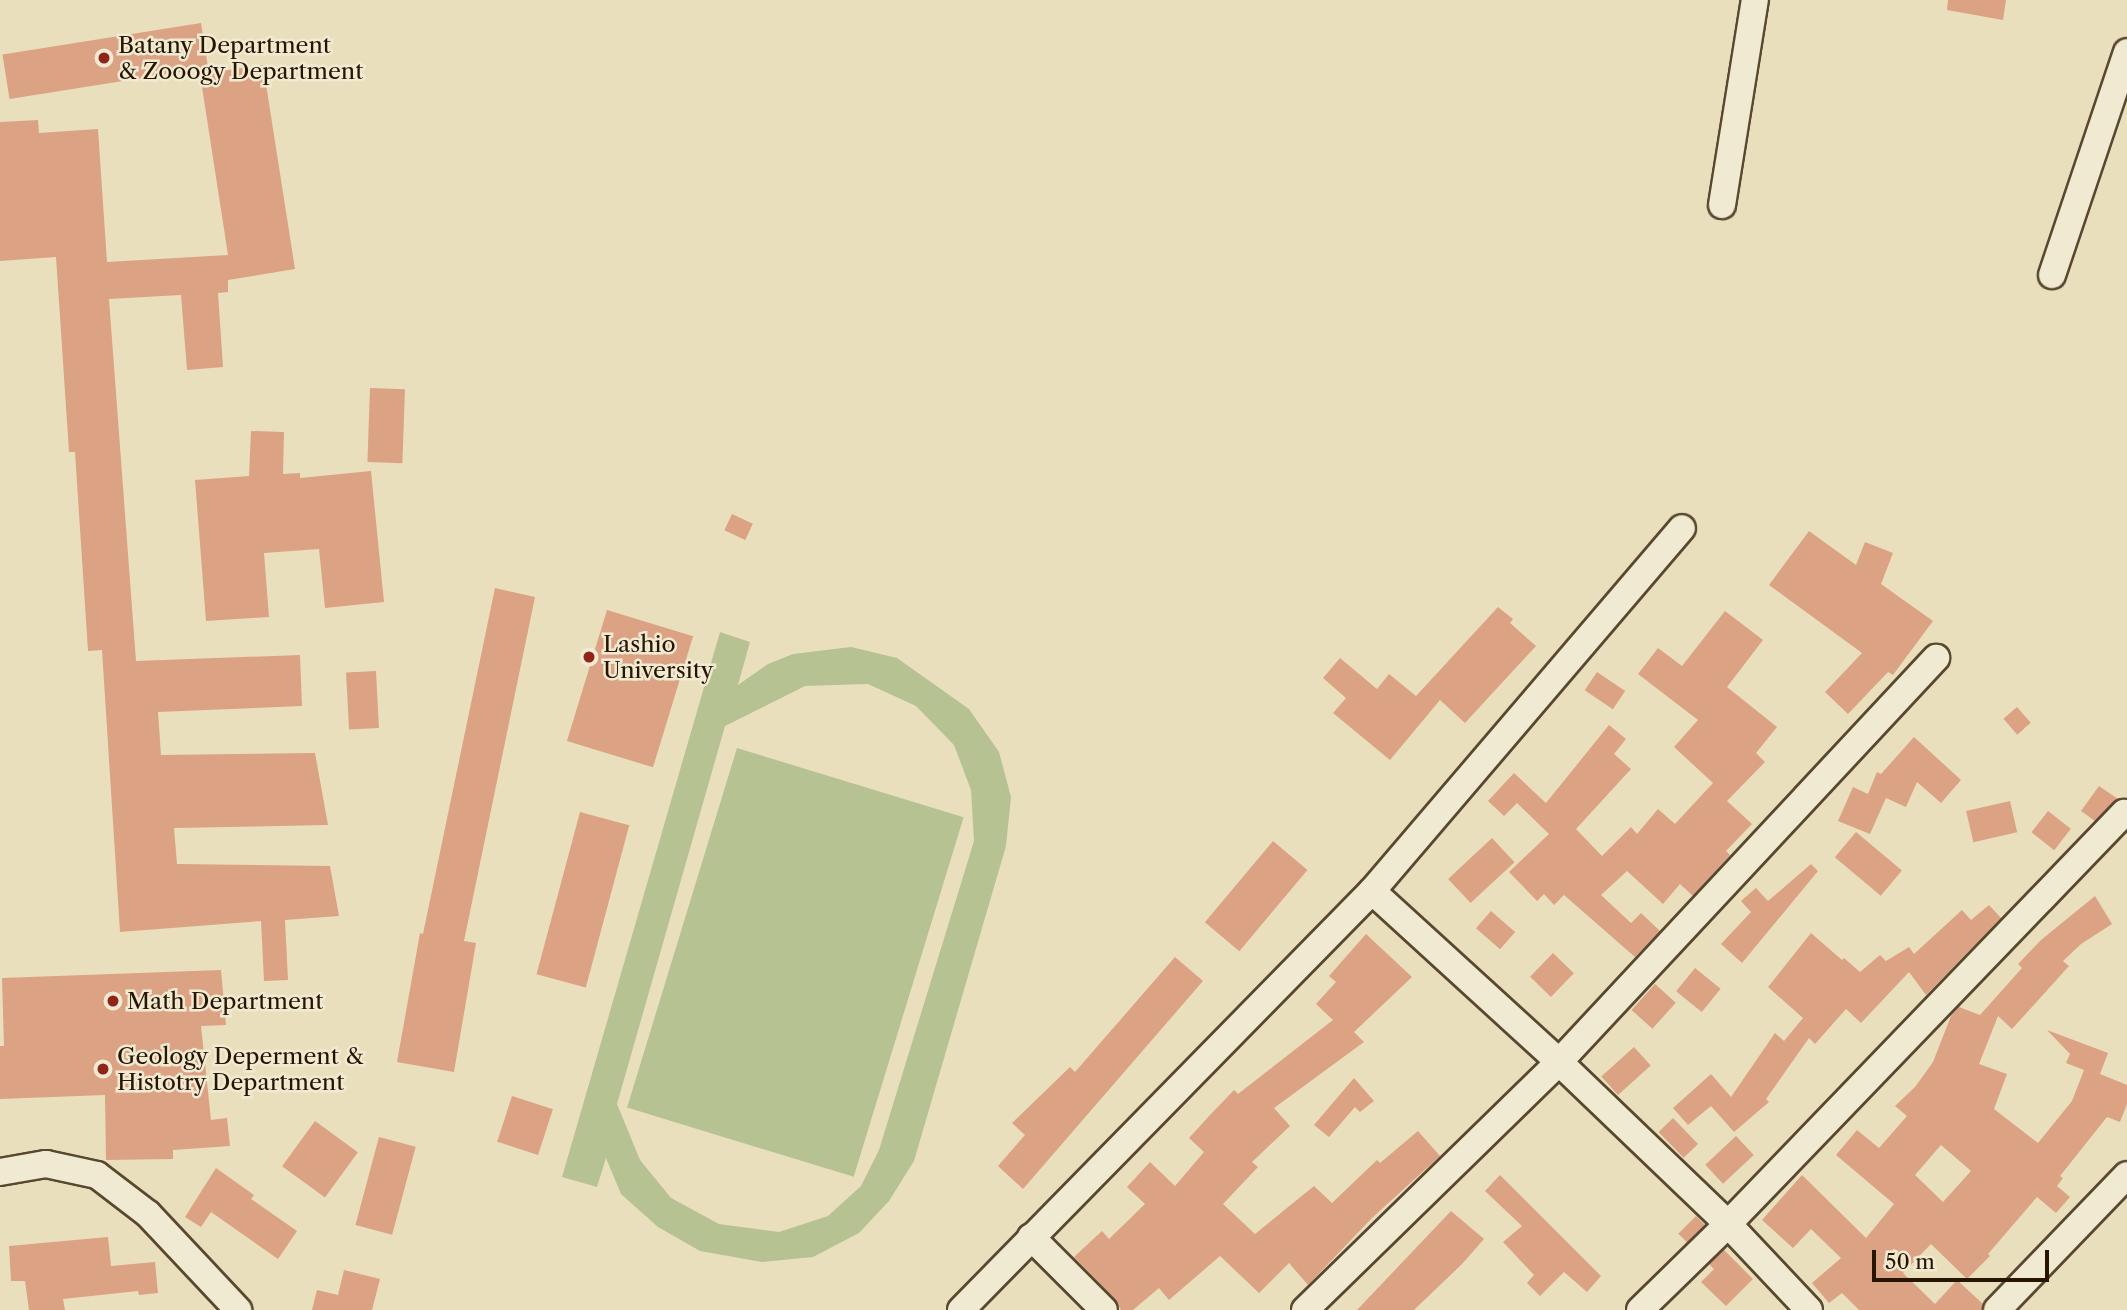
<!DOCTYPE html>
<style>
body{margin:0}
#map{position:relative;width:2127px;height:1310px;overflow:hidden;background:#eadfbc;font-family:"Libre Caslon Text",serif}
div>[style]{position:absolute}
.green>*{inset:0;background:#b6c292;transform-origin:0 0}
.building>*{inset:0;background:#dba284;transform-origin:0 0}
.roads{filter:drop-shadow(2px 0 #58482f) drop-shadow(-2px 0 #58482f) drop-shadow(0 2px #58482f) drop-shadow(0 -2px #58482f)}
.minor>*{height:26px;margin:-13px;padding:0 13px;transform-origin:13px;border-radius:13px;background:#f1ead3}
.dots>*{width:19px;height:19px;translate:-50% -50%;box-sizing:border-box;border:4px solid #f1ead3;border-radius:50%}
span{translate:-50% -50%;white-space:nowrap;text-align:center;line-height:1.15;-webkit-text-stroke:5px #f1ead3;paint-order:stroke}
.poi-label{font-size:23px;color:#281500}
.left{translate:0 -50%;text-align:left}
.scale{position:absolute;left:1872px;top:1250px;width:177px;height:32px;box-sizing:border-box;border:4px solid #281500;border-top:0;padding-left:9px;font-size:21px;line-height:24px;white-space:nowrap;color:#281500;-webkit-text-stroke:5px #f1ead3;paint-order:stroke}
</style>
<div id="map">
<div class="green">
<div style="clip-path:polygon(evenodd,720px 632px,750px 642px,738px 685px,768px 664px,793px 654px,851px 647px,897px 658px,969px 709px,999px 752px,1011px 797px,1006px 846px,914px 1161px,889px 1201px,859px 1233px,813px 1257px,762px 1262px,700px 1251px,658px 1227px,621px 1194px,606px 1158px,597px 1187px,562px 1177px,720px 632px,868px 684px,916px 706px,954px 745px,971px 790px,974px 841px,879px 1150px,861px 1186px,828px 1216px,779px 1232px,719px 1224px,671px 1198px,640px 1160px,617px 1104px,725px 726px,805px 686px,868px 684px)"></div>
<div style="left:737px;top:748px;width:237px;height:376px;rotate:17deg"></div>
</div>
<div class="building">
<div style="clip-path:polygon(1948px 0,2006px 0,2003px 20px,1947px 10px)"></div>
<div style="left:201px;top:23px;width:45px;height:201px;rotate:81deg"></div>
<div style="clip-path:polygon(263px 65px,295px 269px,228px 280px,228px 292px,218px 293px,223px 367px,187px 370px,181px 295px,109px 299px,136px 661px,300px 655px,302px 706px,158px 712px,161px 755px,315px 753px,328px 825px,174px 828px,177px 864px,330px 866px,339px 916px,285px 920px,288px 980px,264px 981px,261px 921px,120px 932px,102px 650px,88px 651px,75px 452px,69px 452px,56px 257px,0 261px,0 122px,38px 120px,39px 133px,98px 129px,107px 262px,228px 255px,200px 74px)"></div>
<div style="left:370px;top:388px;width:35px;height:74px;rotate:2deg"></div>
<div style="clip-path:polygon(251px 431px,284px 432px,283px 474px,300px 473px,300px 478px,371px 471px,384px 602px,325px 608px,319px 549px,264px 553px,269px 617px,206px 621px,195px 480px,249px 476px)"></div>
<div style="left:732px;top:514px;width:23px;height:18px;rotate:25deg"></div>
<div style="clip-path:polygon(1809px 531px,1856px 565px,1865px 542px,1893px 553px,1881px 584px,1933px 621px,1893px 675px,1888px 672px,1848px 714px,1825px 692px,1862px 653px,1769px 585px)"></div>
<div style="clip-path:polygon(495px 588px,535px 597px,464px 941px,476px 943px,454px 1072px,397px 1062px,420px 933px,423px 934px)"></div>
<div style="clip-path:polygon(1498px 607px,1513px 619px,1510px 623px,1536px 646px,1465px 723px,1440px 700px,1390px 760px,1333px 713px,1346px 698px,1323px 678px,1340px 658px,1377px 689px,1389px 674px,1416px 696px)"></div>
<div style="left:607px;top:610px;width:90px;height:137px;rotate:17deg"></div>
<div style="clip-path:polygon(1725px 611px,1763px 640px,1727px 687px,1777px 727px,1756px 753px,1765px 762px,1727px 801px,1752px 824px,1726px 851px,1730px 855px,1693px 896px,1680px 884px,1663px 904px,1627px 871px,1601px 895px,1631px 923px,1641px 913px,1660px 931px,1635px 957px,1564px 895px,1554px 905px,1544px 894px,1537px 901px,1509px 872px,1549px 834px,1517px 803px,1504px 816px,1488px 801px,1514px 773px,1546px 803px,1609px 725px,1626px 739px,1614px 754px,1631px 769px,1576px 829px,1602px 856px,1631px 827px,1637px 834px,1658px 809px,1675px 824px,1713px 783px,1674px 747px,1698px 720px,1638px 674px,1658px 648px,1682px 666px)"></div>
<div style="left:376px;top:671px;width:57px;height:30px;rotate:87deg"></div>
<div style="left:1597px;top:672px;width:34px;height:22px;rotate:34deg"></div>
<div style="left:2017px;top:707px;width:21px;height:18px;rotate:49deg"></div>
<div style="clip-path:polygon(1914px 737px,1961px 780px,1941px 803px,1917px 782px,1906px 807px,1886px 798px,1870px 834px,1838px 821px,1853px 787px,1868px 794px,1877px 772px,1881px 774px)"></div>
<div style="clip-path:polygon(2099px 786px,2118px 799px,2095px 821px,2081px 811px)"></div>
<div style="left:2010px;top:801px;width:32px;height:45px;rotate:77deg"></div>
<div style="left:2048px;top:811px;width:29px;height:27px;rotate:38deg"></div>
<div style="left:580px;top:812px;width:51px;height:168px;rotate:15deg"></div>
<div style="left:1856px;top:832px;width:60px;height:33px;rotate:40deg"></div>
<div style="left:1492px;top:838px;width:33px;height:60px;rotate:47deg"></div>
<div style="left:1273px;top:841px;width:45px;height:106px;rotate:40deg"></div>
<div style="clip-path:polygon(1811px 864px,1818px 871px,1742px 963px,1721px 944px,1751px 912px,1741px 901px,1756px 888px,1768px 901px)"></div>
<div style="clip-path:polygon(evenodd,2095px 896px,2112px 924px,2081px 944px,2063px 961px,2069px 966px,2012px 1029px,1998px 1016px,1979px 1064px,2007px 1074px,1994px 1109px,2038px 1143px,2072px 1101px,2084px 1070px,2066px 1063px,2070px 1054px,2047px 1030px,2108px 1053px,2100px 1074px,2127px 1085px,2127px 1104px,2120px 1122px,2107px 1117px,2060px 1176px,2063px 1178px,2057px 1186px,2070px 1197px,2056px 1213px,2037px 1197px,1988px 1254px,1990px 1256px,1967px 1279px,1931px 1244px,1903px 1273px,1935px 1304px,1957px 1280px,1983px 1304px,1982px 1310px,1859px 1310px,1842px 1293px,1829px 1303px,1812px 1283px,1841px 1258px,1811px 1229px,1793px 1248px,1762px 1220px,1802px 1175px,1866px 1238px,1894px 1204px,1836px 1155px,1857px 1130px,1879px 1148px,1907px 1116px,1895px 1106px,1915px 1087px,1933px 1062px,1951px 1016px,1959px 1007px,1980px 1015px,2022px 968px,2018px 964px,2041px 940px,2095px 896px,1941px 1145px,1971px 1171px,1943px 1202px,1915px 1175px,1941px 1145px)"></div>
<div style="clip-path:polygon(1989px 905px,2001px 918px,1926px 995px,1909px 972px,1861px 1023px,1846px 1009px,1815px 1044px,1809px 1038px,1766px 1099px,1769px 1102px,1734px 1132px,1711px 1106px,1688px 1125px,1673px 1108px,1711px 1074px,1731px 1097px,1775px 1033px,1784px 1041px,1803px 1018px,1768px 987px,1811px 933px,1842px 960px,1844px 958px,1860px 972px,1880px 955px,1886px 961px,1909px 947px,1914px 954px,1962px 910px,1971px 920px)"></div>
<div style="left:1491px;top:911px;width:32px;height:23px;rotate:41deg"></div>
<div style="clip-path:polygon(1366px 934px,1412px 977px,1354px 1032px,1364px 1042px,1274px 1108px,1290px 1126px,1252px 1162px,1258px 1167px,1223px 1204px,1255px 1234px,1314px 1186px,1332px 1203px,1377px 1160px,1380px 1163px,1418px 1131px,1440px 1156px,1372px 1218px,1308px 1285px,1289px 1263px,1259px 1293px,1220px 1256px,1169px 1300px,1159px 1288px,1133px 1310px,1121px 1310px,1115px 1299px,1074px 1257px,1102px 1231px,1109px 1239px,1145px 1204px,1127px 1187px,1150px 1162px,1175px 1186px,1204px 1152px,1189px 1138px,1210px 1115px,1234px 1090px,1238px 1094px,1333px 1020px,1316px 1004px,1336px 982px,1329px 976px)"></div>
<div style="left:1553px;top:953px;width:29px;height:33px;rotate:44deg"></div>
<div style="clip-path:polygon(1175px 957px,1203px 981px,1023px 1189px,998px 1166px,1025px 1135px,1012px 1123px,1070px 1067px,1075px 1072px)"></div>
<div style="left:1695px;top:968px;width:33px;height:30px;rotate:39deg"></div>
<div style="clip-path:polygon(221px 970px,226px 1025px,201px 1026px,211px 1120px,227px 1118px,230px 1146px,173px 1150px,173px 1159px,106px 1160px,105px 1095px,0 1099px,0 1046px,4px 1046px,2px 978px)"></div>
<div style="left:1655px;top:984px;width:28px;height:35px;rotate:42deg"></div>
<div style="left:1634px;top:1047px;width:25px;height:44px;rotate:48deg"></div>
<div style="clip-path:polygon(1354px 1078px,1374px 1101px,1360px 1112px,1355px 1107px,1329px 1137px,1314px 1125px)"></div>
<div style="left:512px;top:1096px;width:43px;height:48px;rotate:18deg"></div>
<div style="left:1673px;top:1118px;width:36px;height:20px;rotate:46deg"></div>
<div style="left:315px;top:1121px;width:53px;height:56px;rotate:36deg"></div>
<div style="left:1736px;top:1136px;width:26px;height:42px;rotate:47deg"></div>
<div style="left:379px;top:1137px;width:38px;height:91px;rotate:15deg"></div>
<div style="clip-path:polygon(216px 1168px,254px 1195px,251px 1199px,297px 1231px,278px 1259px,211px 1212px,201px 1227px,185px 1217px)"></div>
<div style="clip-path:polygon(1500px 1175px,1601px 1276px,1587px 1292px,1564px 1272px,1540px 1296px,1527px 1283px,1534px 1275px,1503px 1242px,1522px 1226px,1485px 1191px)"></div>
<div style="clip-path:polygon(1451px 1211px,1484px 1239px,1462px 1264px,1414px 1310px,1357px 1310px)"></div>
<div style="left:1696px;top:1216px;width:13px;height:25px;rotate:45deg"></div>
<div style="clip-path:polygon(108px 1237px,111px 1266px,155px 1262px,158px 1293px,139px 1295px,138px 1291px,63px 1299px,65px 1310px,29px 1310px,25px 1281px,11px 1281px,9px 1246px)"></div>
<div style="clip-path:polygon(1724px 1250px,1753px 1279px,1726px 1306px,1701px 1282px,1714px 1269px,1709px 1264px)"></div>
<div style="clip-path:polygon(344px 1270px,380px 1279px,372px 1310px,312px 1310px,317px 1290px,338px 1295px)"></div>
</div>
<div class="roads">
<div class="minor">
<div style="left:1722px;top:205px;width:208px;rotate:-80.9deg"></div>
<div style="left:2052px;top:275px;width:235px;rotate:-71.4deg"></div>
<div style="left:1372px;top:891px;width:477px;rotate:-49.5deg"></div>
<div style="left:0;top:1172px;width:47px;rotate:-9.9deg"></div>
<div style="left:46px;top:1164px;width:52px;rotate:12.2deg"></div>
<div style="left:97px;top:1175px;width:64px;rotate:37.4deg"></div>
<div style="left:148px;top:1214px;width:132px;rotate:46.8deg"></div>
<div style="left:1031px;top:1237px;width:103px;rotate:45deg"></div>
<div style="left:961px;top:1310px;width:587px;rotate:-45.55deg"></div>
<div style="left:1372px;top:891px;width:253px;rotate:42.4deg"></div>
<div style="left:1559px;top:1062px;width:234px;rotate:43.8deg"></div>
<div style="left:1728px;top:1224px;width:118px;rotate:46.7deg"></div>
<div style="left:1305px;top:1310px;width:355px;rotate:-44.3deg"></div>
<div style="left:1559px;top:1062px;width:553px;rotate:-46.98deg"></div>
<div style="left:1640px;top:1310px;width:123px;rotate:-44.3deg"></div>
<div style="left:1728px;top:1224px;width:571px;rotate:-46.06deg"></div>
<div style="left:1997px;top:1310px;width:187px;rotate:-46.1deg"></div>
</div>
</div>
<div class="dots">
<div style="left:104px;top:58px;background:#8f2418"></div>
<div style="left:589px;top:657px;background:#8f2418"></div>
<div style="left:113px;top:1001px;background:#8f2418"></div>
<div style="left:103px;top:1069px;background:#8f2418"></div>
</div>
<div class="poi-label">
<span class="left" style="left:118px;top:58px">Batany Department<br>&amp; Zooogy Department</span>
<span class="left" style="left:603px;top:657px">Lashio<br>University</span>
<span class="left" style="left:127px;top:1001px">Math Department</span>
<span class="left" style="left:117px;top:1069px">Geology Deperment &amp;<br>Histotry Department</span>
</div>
<div class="scale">50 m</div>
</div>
